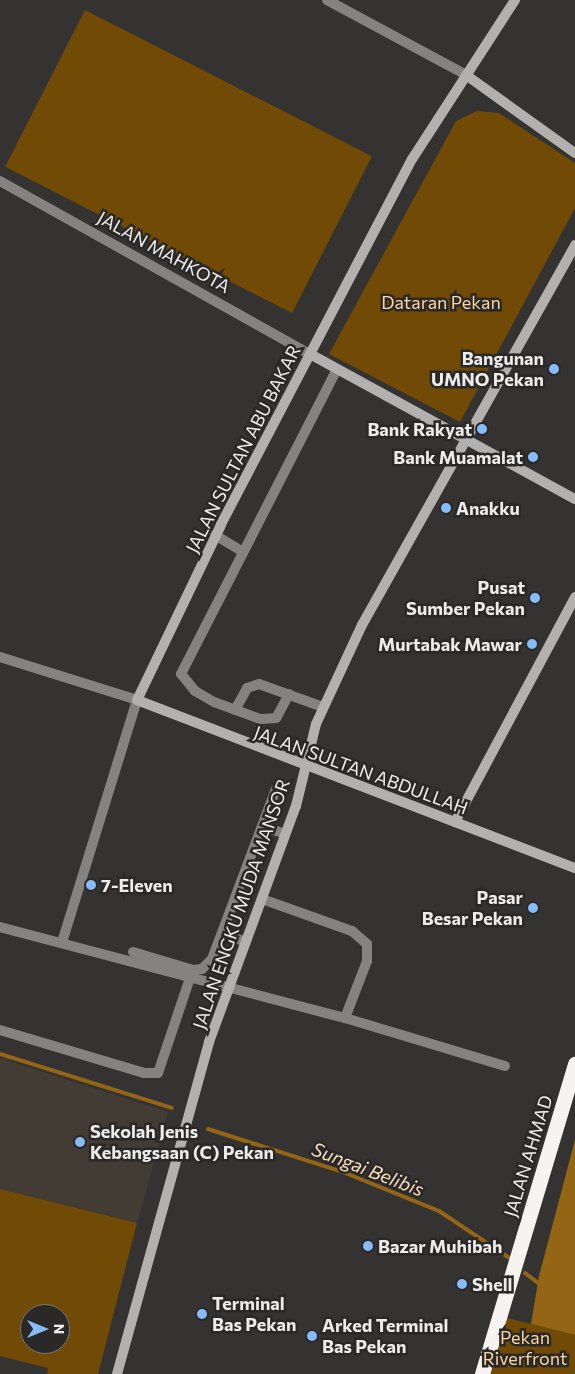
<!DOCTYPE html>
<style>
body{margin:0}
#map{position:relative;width:575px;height:1374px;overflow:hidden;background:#353331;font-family:Commissioner,sans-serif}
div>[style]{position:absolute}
.built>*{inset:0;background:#423c35}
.green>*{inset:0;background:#714b05;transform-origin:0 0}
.water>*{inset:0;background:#946514}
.stream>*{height:4px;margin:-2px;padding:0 2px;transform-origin:2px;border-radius:2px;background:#946514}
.street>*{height:10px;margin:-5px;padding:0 5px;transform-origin:5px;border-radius:5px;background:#848382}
.secondary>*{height:10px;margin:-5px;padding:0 5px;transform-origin:5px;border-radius:5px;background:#b2b1af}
.highway>*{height:15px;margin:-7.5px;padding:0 7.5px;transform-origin:7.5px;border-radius:7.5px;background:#f6f3f0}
.dots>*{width:14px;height:14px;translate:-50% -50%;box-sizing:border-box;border:2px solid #2b2927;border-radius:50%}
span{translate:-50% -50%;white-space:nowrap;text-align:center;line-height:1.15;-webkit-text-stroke:5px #2b2927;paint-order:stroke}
.street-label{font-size:18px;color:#edeceb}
.park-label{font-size:18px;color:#fcd49e}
.poi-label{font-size:18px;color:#edeceb;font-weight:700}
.right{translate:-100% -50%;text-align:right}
.left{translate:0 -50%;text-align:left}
.water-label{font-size:19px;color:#f8deba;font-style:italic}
.north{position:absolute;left:20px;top:1304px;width:50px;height:50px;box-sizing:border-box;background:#2b2927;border:1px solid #797775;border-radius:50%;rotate:90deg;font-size:14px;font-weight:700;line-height:20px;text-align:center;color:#edeceb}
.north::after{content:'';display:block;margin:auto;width:18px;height:22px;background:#87bbfb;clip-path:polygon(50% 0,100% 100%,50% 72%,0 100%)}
</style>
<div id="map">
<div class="built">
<div style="clip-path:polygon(0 1058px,168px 1112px,137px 1223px,0 1189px)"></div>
</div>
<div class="green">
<div style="left:85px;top:10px;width:322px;height:176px;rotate:27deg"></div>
<div style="clip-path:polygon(477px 111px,499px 113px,575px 163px,575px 208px,460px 422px,329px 354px,456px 121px)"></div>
<div style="clip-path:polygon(evenodd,0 1189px,137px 1223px,98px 1374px,47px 1374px,48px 1368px,0 1356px,0 1189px,30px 1314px,60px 1314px,60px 1344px,30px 1344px,30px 1314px)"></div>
<div style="clip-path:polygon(507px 1318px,575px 1335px,575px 1374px,491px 1374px)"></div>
</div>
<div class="water">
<div style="clip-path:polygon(575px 1140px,575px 1335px,531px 1324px,539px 1276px)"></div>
</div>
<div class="stream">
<div style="left:0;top:1054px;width:180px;rotate:17.4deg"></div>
<div style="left:208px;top:1129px;width:142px;rotate:17.7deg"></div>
<div style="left:343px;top:1172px;width:104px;rotate:22.1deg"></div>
<div style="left:439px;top:1211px;width:83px;rotate:33.7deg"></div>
<div style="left:525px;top:1273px;width:20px;rotate:37deg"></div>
</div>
<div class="street">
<div style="left:327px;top:0;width:158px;rotate:28.3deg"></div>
<div style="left:0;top:181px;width:355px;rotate:29.2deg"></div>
<div style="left:215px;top:535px;width:31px;rotate:31deg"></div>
<div style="left:0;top:657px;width:144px;rotate:17.4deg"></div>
<div style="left:137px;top:700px;width:253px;rotate:107.2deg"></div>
<div style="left:289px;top:694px;width:27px;rotate:118deg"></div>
<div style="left:276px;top:718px;width:16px;rotate:176deg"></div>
<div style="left:260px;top:719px;width:49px;rotate:-159.7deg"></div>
<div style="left:214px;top:702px;width:22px;rotate:-150deg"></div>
<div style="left:195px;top:691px;width:22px;rotate:-129deg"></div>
<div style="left:181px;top:674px;width:340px;rotate:-62.9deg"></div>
<div style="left:235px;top:710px;width:25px;rotate:-61deg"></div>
<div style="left:247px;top:688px;width:13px;rotate:-18deg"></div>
<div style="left:259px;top:684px;width:68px;rotate:19.8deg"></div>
<div style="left:263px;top:826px;width:23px;rotate:20deg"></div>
<div style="left:262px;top:899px;width:96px;rotate:19.6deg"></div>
<div style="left:352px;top:931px;width:20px;rotate:41deg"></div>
<div style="left:367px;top:944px;width:17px;rotate:90deg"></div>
<div style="left:367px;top:961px;width:61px;rotate:111.1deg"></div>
<div style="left:0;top:927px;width:357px;rotate:14.8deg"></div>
<div style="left:345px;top:1018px;width:167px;rotate:16.7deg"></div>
<div style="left:222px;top:934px;width:23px;rotate:18deg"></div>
<div style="left:133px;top:952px;width:63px;rotate:16.7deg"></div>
<div style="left:193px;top:970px;width:9px;rotate:-6deg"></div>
<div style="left:202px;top:969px;width:14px;rotate:-45deg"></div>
<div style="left:212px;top:959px;width:182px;rotate:-69.4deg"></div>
<div style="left:0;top:1030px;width:150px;rotate:16.6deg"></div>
<div style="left:144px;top:1073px;width:14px"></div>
<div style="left:158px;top:1073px;width:100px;rotate:-71.4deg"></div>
</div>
<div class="secondary">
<div style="left:515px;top:0;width:189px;rotate:122.9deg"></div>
<div style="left:412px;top:159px;width:413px;rotate:117.6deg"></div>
<div style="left:221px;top:525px;width:194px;rotate:115.6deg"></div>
<div style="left:137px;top:700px;width:469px;rotate:21deg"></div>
<div style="left:466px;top:75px;width:134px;rotate:35.6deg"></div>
<div style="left:310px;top:354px;width:302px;rotate:28.7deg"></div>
<div style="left:455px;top:822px;width:255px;rotate:-61.9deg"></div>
<div style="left:117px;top:1374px;width:345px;rotate:-74.5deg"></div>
<div style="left:209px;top:1042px;width:252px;rotate:-69.8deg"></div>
<div style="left:296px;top:806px;width:84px;rotate:-76.3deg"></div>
<div style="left:316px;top:724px;width:109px;rotate:-65.1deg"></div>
<div style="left:362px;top:625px;width:436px;rotate:-60.7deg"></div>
</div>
<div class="highway">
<div style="left:482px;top:1374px;width:324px;rotate:-73.3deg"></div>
</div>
<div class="dots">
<div style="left:554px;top:369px;background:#87bbfb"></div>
<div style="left:482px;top:429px;background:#87bbfb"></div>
<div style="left:533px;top:457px;background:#87bbfb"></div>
<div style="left:446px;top:508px;background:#87bbfb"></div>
<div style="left:535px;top:598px;background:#87bbfb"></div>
<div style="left:532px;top:644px;background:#87bbfb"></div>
<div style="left:91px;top:885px;background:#87bbfb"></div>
<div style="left:533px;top:908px;background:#87bbfb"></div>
<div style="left:80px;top:1142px;background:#87bbfb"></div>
<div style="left:368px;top:1246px;background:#87bbfb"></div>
<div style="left:462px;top:1284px;background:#87bbfb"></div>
<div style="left:202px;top:1314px;background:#87bbfb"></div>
<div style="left:312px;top:1336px;background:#87bbfb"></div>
</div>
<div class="street-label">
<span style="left:164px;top:252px;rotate:29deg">JALAN MAHKOTA</span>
<span style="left:243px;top:449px;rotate:-63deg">JALAN SULTAN ABU BAKAR</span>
<span style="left:361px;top:770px;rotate:20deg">JALAN SULTAN ABDULLAH</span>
<span style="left:241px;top:904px;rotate:-71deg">JALAN ENGKU MUDA MANSOR</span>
<span style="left:528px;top:1156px;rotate:-73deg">JALAN AHMAD</span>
</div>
<div class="park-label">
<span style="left:441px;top:302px">Dataran Pekan</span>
<span style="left:525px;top:1348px">Pekan<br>Riverfront</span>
</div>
<div class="poi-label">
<span class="right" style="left:544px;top:369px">Bangunan<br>UMNO Pekan</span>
<span class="right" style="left:472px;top:429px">Bank Rakyat</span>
<span class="right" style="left:523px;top:457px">Bank Muamalat</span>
<span class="left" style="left:456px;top:508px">Anakku</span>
<span class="right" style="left:525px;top:598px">Pusat<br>Sumber Pekan</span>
<span class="right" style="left:522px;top:644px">Murtabak Mawar</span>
<span class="left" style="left:101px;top:885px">7-Eleven</span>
<span class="right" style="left:523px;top:908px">Pasar<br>Besar Pekan</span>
<span class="left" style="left:90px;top:1142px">Sekolah Jenis<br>Kebangsaan (C) Pekan</span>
<span class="left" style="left:378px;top:1246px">Bazar Muhibah</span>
<span class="left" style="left:472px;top:1284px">Shell</span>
<span class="left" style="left:212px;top:1314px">Terminal<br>Bas Pekan</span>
<span class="left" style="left:322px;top:1336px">Arked Terminal<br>Bas Pekan</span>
</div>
<div class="water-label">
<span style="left:368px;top:1169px;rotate:21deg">Sungai Belibis</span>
</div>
<div class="north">N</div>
</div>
